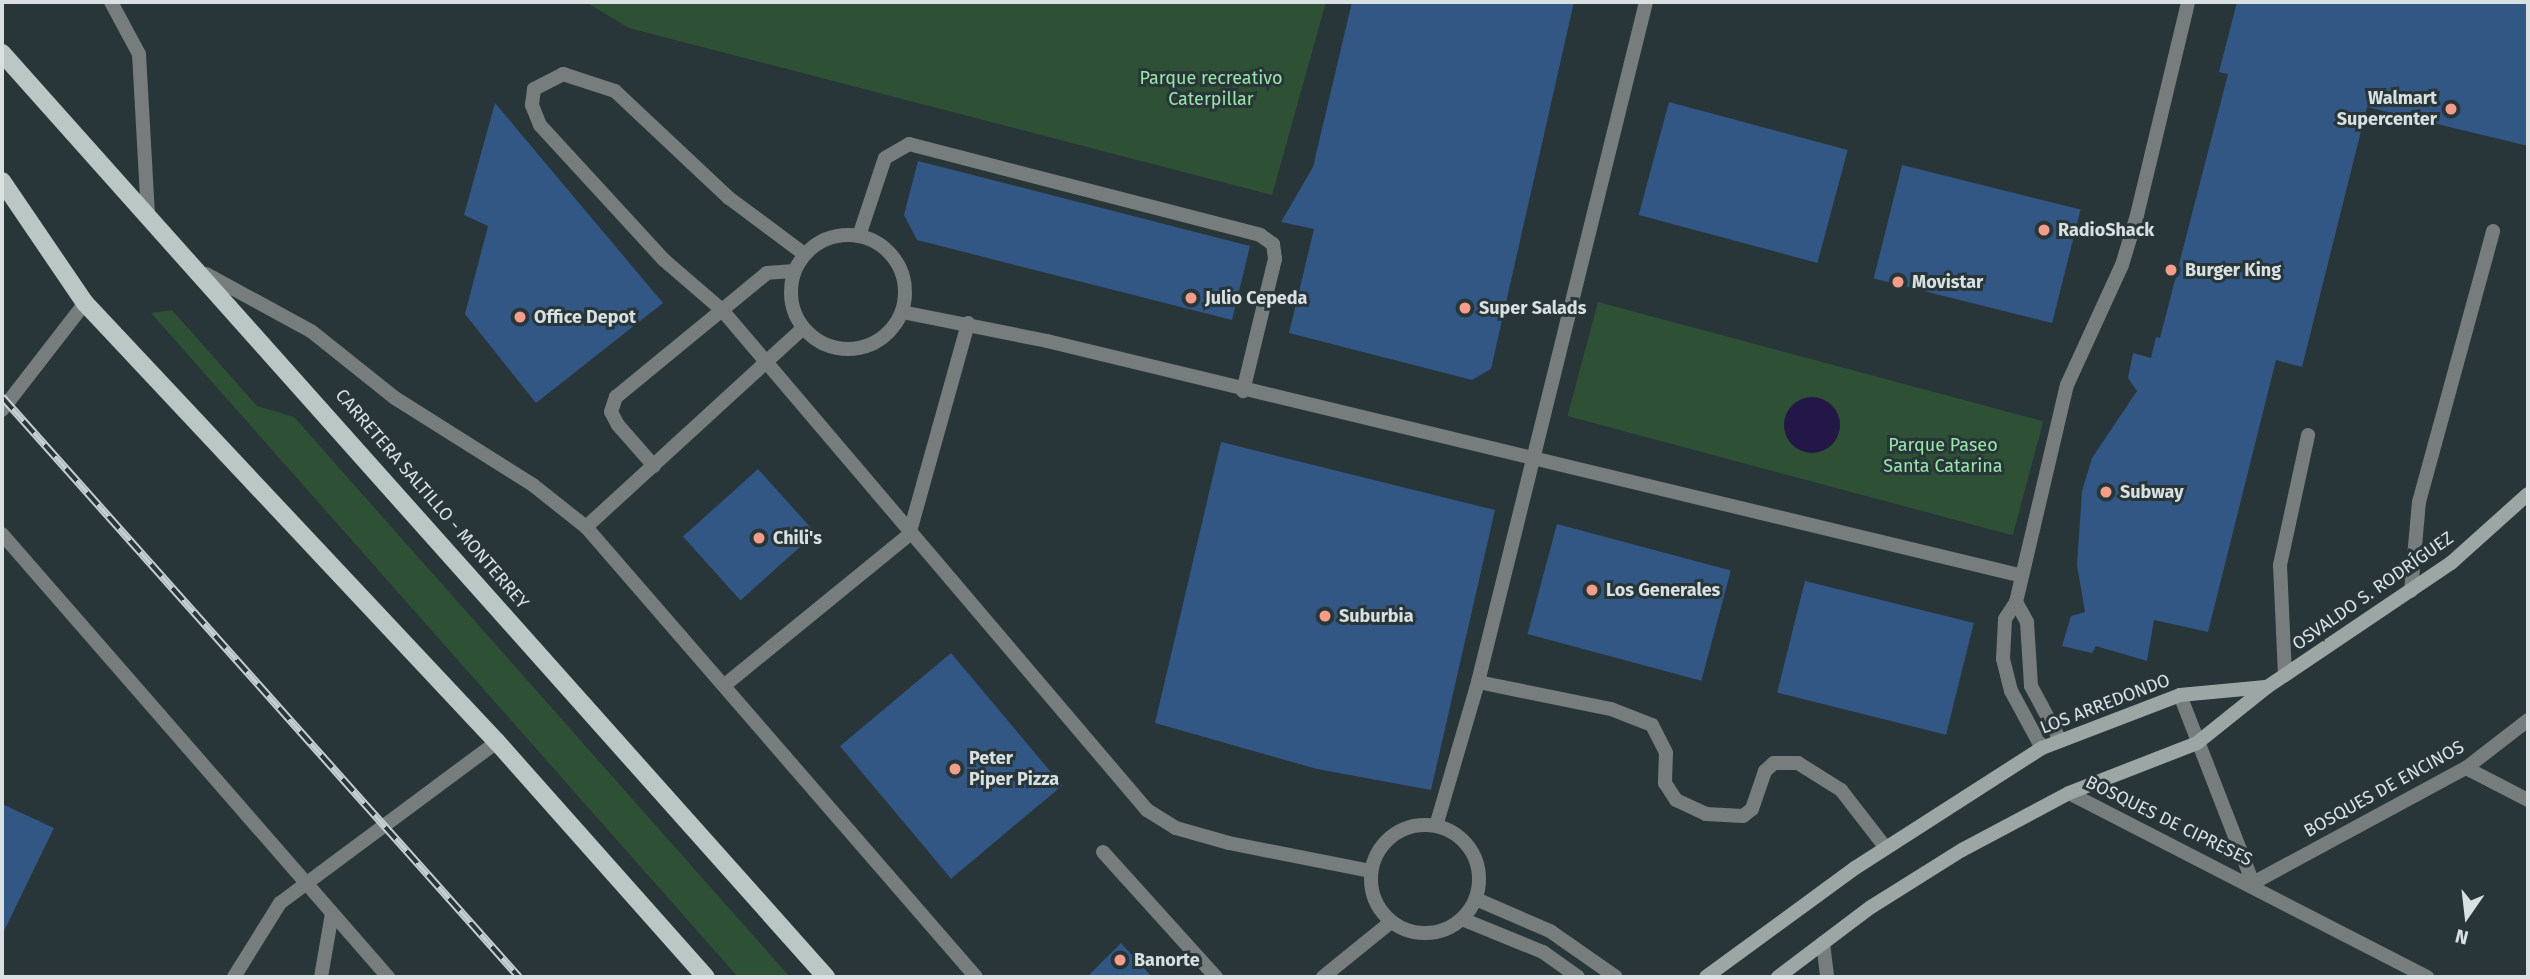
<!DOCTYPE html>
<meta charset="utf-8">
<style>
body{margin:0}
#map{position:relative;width:2530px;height:979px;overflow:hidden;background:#283539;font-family:"Fira Sans",sans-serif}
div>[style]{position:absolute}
.green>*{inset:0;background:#2e5136;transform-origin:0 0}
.water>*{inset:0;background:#221747}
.round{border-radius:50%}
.building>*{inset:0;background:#325784;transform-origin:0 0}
.lane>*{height:14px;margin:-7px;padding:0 7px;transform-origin:7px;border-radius:7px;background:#767d7c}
.lane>.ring{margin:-7px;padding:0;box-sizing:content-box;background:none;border:14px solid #767d7c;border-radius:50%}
.street>*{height:14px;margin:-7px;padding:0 7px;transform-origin:7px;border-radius:7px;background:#767d7c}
.secondary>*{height:14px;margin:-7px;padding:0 7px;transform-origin:7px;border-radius:7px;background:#9ca7a5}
.primary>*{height:18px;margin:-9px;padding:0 9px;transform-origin:9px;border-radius:9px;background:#bac7c5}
.rail>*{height:8px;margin-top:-4px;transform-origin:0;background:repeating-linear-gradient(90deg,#283539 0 16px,#c4cdcf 0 32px);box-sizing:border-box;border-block:2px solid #c4cdcf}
.dots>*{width:19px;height:19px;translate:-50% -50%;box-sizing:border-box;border:4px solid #283539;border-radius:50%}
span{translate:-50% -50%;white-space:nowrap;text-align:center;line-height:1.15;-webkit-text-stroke:6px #283539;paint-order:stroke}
.park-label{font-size:18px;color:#98e6a8}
.poi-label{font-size:18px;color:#d8e0e2;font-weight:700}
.right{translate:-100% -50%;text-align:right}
.left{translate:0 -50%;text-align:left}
.street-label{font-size:18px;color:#d8e0e2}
.frame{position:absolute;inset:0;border:4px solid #d8e0e2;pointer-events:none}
.north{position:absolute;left:2432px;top:881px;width:70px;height:70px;-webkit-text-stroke:5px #283539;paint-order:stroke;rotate:194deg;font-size:19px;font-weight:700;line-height:28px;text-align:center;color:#d8e0e2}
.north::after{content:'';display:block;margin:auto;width:24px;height:32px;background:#d8e0e2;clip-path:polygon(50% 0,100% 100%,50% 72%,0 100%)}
</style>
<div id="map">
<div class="green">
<div style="clip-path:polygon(586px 2px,1326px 2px,1272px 195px,629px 28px)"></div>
<div style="left:1598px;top:302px;width:461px;height:118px;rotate:15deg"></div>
<div style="clip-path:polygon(172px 310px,257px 406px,294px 417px,790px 977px,738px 977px,151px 313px)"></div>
</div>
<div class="water">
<div class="round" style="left:1784px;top:397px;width:56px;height:56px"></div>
</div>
<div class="building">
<div style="clip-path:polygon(1352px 2px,1574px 2px,1491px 369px,1472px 380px,1289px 333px,1314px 229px,1281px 222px,1313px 167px)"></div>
<div style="clip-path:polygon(2237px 2px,2528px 2px,2528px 146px,2367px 107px,2302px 367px,2276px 360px,2208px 632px,2154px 620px,2147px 661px,2096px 646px,2092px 653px,2062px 646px,2071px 616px,2085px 612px,2077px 565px,2082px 491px,2092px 458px,2137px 391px,2128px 378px,2133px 353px,2151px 358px,2156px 337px,2160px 338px,2228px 74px,2219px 72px)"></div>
<div style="left:1669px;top:102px;width:185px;height:117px;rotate:15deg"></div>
<div style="clip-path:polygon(495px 103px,663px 303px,536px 403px,465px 314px,488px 226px,464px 215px)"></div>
<div style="clip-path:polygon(918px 161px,1250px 246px,1232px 320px,917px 240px,904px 215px)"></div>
<div style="left:1902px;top:165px;width:184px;height:117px;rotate:14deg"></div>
<div style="clip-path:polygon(1221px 442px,1495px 510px,1431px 790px,1317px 769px,1155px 723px)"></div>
<div style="left:758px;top:469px;width:86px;height:101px;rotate:48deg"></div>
<div style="left:1557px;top:524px;width:180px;height:114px;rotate:15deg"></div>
<div style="left:1805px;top:581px;width:174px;height:115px;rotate:14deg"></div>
<div style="left:951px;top:653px;width:173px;height:145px;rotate:50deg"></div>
<div style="clip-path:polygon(2px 804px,54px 828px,2px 935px)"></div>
<div style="clip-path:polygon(1121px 943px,1152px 977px,1087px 977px)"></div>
</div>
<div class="lane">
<div style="left:111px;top:2px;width:59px;rotate:61.7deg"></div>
<div style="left:139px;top:54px;width:160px;rotate:86.8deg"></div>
<div class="ring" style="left:791px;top:235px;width:100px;height:100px"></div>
<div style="left:859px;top:236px;width:82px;rotate:-71.6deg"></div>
<div style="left:885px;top:158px;width:28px;rotate:-30deg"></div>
<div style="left:909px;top:144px;width:363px;rotate:14.5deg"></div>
<div style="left:1260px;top:235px;width:16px;rotate:35deg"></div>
<div style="left:1273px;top:244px;width:15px;rotate:82deg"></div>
<div style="left:1275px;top:259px;width:136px;rotate:103.6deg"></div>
<div style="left:794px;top:271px;width:27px;rotate:176deg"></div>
<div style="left:767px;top:273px;width:58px;rotate:140.6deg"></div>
<div style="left:722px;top:310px;width:656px;rotate:49.64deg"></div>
<div style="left:1147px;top:810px;width:34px;rotate:32deg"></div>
<div style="left:1176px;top:828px;width:55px;rotate:15.8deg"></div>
<div style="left:1229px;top:843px;width:145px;rotate:11.2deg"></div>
<div style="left:206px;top:274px;width:119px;rotate:28.5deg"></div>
<div style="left:311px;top:331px;width:107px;rotate:38.6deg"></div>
<div style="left:395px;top:398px;width:163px;rotate:32.2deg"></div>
<div style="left:533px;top:485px;width:68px;rotate:38.4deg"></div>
<div style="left:586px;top:527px;width:595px;rotate:49.09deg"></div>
<div style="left:902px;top:312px;width:148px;rotate:11.3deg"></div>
<div style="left:1047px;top:341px;width:1000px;rotate:13.54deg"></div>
<div style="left:654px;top:466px;width:55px;rotate:-131.3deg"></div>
<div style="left:618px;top:425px;width:15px;rotate:-118deg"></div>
<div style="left:611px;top:412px;width:16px;rotate:-72deg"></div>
<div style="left:616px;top:397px;width:137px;rotate:-39.4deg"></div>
<div style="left:722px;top:310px;width:77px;rotate:-139.2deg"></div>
<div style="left:664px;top:260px;width:183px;rotate:-132.6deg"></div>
<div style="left:540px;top:125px;width:22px;rotate:-112deg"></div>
<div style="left:532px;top:105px;width:16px;rotate:-83deg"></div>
<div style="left:534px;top:89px;width:33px;rotate:-27deg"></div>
<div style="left:563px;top:74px;width:55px;rotate:18.1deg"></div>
<div style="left:615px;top:91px;width:156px;rotate:43.2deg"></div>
<div style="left:729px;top:198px;width:94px;rotate:36.7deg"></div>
<div style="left:586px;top:527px;width:294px;rotate:-42.5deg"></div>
<div style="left:2px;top:534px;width:588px;rotate:48.93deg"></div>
<div style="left:2411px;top:591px;width:89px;rotate:-84.9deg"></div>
<div style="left:2419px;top:502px;width:281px;rotate:-74.7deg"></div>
<div style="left:2016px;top:602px;width:23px;rotate:61deg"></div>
<div style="left:2027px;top:622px;width:64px;rotate:86.4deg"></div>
<div style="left:2031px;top:686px;width:61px;rotate:61.8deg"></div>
<div style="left:2285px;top:675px;width:110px;rotate:-92.6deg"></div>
<div style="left:2280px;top:565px;width:133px;rotate:-77.8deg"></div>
<div style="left:1478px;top:682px;width:136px;rotate:11.5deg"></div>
<div style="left:1611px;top:709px;width:44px;rotate:21.3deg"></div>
<div style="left:1652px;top:725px;width:31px;rotate:63deg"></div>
<div style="left:1666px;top:753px;width:30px;rotate:92deg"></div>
<div style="left:1665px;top:783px;width:20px;rotate:57deg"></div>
<div style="left:1676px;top:800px;width:33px;rotate:25deg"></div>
<div style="left:1706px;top:814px;width:37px;rotate:3deg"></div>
<div style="left:1743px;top:816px;width:11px;rotate:-38deg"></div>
<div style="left:1752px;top:809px;width:40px;rotate:-71.1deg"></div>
<div style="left:1765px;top:771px;width:12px;rotate:-42deg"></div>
<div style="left:1774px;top:763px;width:24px"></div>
<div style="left:1798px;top:763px;width:51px;rotate:32.1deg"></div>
<div style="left:1841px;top:790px;width:73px;rotate:52.2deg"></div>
<div style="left:726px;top:684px;width:236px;rotate:-39.2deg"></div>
<div style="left:909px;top:535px;width:220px;rotate:-74.4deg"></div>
<div style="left:2042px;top:748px;width:65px;rotate:-118.5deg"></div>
<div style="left:2011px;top:691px;width:33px;rotate:-104deg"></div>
<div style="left:2003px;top:659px;width:40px;rotate:-87.1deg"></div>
<div style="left:2005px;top:619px;width:20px;rotate:-57deg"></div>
<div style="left:2016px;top:602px;width:223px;rotate:-76.8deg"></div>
<div style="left:2067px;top:385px;width:132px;rotate:-65.4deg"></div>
<div style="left:2122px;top:265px;width:52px;rotate:-73.3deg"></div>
<div style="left:2137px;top:215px;width:219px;rotate:-76.5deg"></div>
<div class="ring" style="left:1371px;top:825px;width:94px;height:94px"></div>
<div style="left:1436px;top:826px;width:150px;rotate:-73.7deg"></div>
<div style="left:1478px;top:682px;width:700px;rotate:-76.12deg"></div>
<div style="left:1103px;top:852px;width:169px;rotate:47.9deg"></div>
<div style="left:1476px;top:899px;width:81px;rotate:23.4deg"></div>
<div style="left:1550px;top:931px;width:80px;rotate:34.9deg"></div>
<div style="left:1462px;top:919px;width:87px;rotate:22.2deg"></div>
<div style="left:1543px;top:952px;width:43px;rotate:35.5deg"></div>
<div style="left:1823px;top:943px;width:34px;rotate:83deg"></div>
<div style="left:234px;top:977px;width:87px;rotate:-58.1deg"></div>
<div style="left:280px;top:903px;width:270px;rotate:-36.6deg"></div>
<div style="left:321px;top:977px;width:65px;rotate:-80.2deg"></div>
<div style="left:1323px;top:977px;width:87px;rotate:-39deg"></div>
</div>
<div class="street">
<div style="left:2px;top:410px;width:135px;rotate:-52.2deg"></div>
<div style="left:2180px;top:695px;width:202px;rotate:68.8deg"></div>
<div style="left:2466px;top:768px;width:70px;rotate:27.3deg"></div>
<div style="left:2069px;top:793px;width:403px;rotate:27.2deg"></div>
<div style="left:2253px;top:883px;width:242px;rotate:-28.4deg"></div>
<div style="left:2466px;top:768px;width:78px;rotate:-37.7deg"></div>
</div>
<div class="secondary">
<div style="left:1706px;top:977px;width:185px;rotate:-36.2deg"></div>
<div style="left:1855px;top:868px;width:222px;rotate:-32.7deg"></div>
<div style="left:2042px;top:748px;width:148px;rotate:-21deg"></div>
<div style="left:2180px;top:695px;width:86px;rotate:-5.3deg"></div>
<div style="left:1778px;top:977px;width:116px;rotate:-37deg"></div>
<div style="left:1871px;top:907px;width:107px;rotate:-32.1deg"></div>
<div style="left:1962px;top:850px;width:121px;rotate:-28deg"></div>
<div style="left:2069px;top:793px;width:137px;rotate:-21.3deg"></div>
<div style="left:2197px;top:743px;width:90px;rotate:-38.7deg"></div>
<div style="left:2267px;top:687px;width:222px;rotate:-34deg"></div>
<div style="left:2451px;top:563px;width:103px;rotate:-41.9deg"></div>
</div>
<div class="primary">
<div style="left:2px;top:53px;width:1238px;rotate:48.27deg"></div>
<div style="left:2px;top:181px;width:148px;rotate:55.8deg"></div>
<div style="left:85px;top:303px;width:602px;rotate:46.82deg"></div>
<div style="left:497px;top:742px;width:314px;rotate:48.4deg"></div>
</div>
<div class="rail">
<div style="left:2px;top:397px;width:777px;rotate:48.29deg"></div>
</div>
<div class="dots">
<div style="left:2451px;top:109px;background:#f49d8a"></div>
<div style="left:2044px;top:230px;background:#f49d8a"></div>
<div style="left:2171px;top:270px;background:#f49d8a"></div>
<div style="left:1898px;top:282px;background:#f49d8a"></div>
<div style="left:1191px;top:298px;background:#f49d8a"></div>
<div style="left:1465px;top:308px;background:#f49d8a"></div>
<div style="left:520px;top:317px;background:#f49d8a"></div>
<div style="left:2106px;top:492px;background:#f49d8a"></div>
<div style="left:759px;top:538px;background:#f49d8a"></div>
<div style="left:1592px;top:590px;background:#f49d8a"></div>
<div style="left:1325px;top:616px;background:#f49d8a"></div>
<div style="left:955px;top:769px;background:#f49d8a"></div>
<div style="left:1120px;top:960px;background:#f49d8a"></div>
</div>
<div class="park-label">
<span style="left:1211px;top:89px">Parque recreativo<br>Caterpillar</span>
<span style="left:1943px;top:456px">Parque Paseo<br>Santa Catarina</span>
</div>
<div class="poi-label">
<span class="right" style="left:2437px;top:109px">Walmart<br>Supercenter</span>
<span class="left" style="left:2058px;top:230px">RadioShack</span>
<span class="left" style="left:2185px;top:270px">Burger King</span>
<span class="left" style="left:1912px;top:282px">Movistar</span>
<span class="left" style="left:1205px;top:298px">Julio Cepeda</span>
<span class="left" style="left:1479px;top:308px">Super Salads</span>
<span class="left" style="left:534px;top:317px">Office Depot</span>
<span class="left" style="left:2120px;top:492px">Subway</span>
<span class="left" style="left:773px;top:538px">Chili's</span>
<span class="left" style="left:1606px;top:590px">Los Generales</span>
<span class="left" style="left:1339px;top:616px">Suburbia</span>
<span class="left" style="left:969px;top:769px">Peter<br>Piper Pizza</span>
<span class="left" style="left:1134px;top:960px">Banorte</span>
</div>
<div class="street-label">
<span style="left:432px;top:499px;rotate:49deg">CARRETERA SALTILLO - MONTERREY</span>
<span style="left:2373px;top:591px;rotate:-35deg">OSVALDO S. RODRÍGUEZ</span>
<span style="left:2105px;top:704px;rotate:-21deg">LOS ARREDONDO</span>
<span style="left:2384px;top:789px;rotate:-29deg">BOSQUES DE ENCINOS</span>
<span style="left:2169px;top:821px;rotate:26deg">BOSQUES DE CIPRESES</span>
</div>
<div class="frame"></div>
<div class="north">N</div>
</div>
